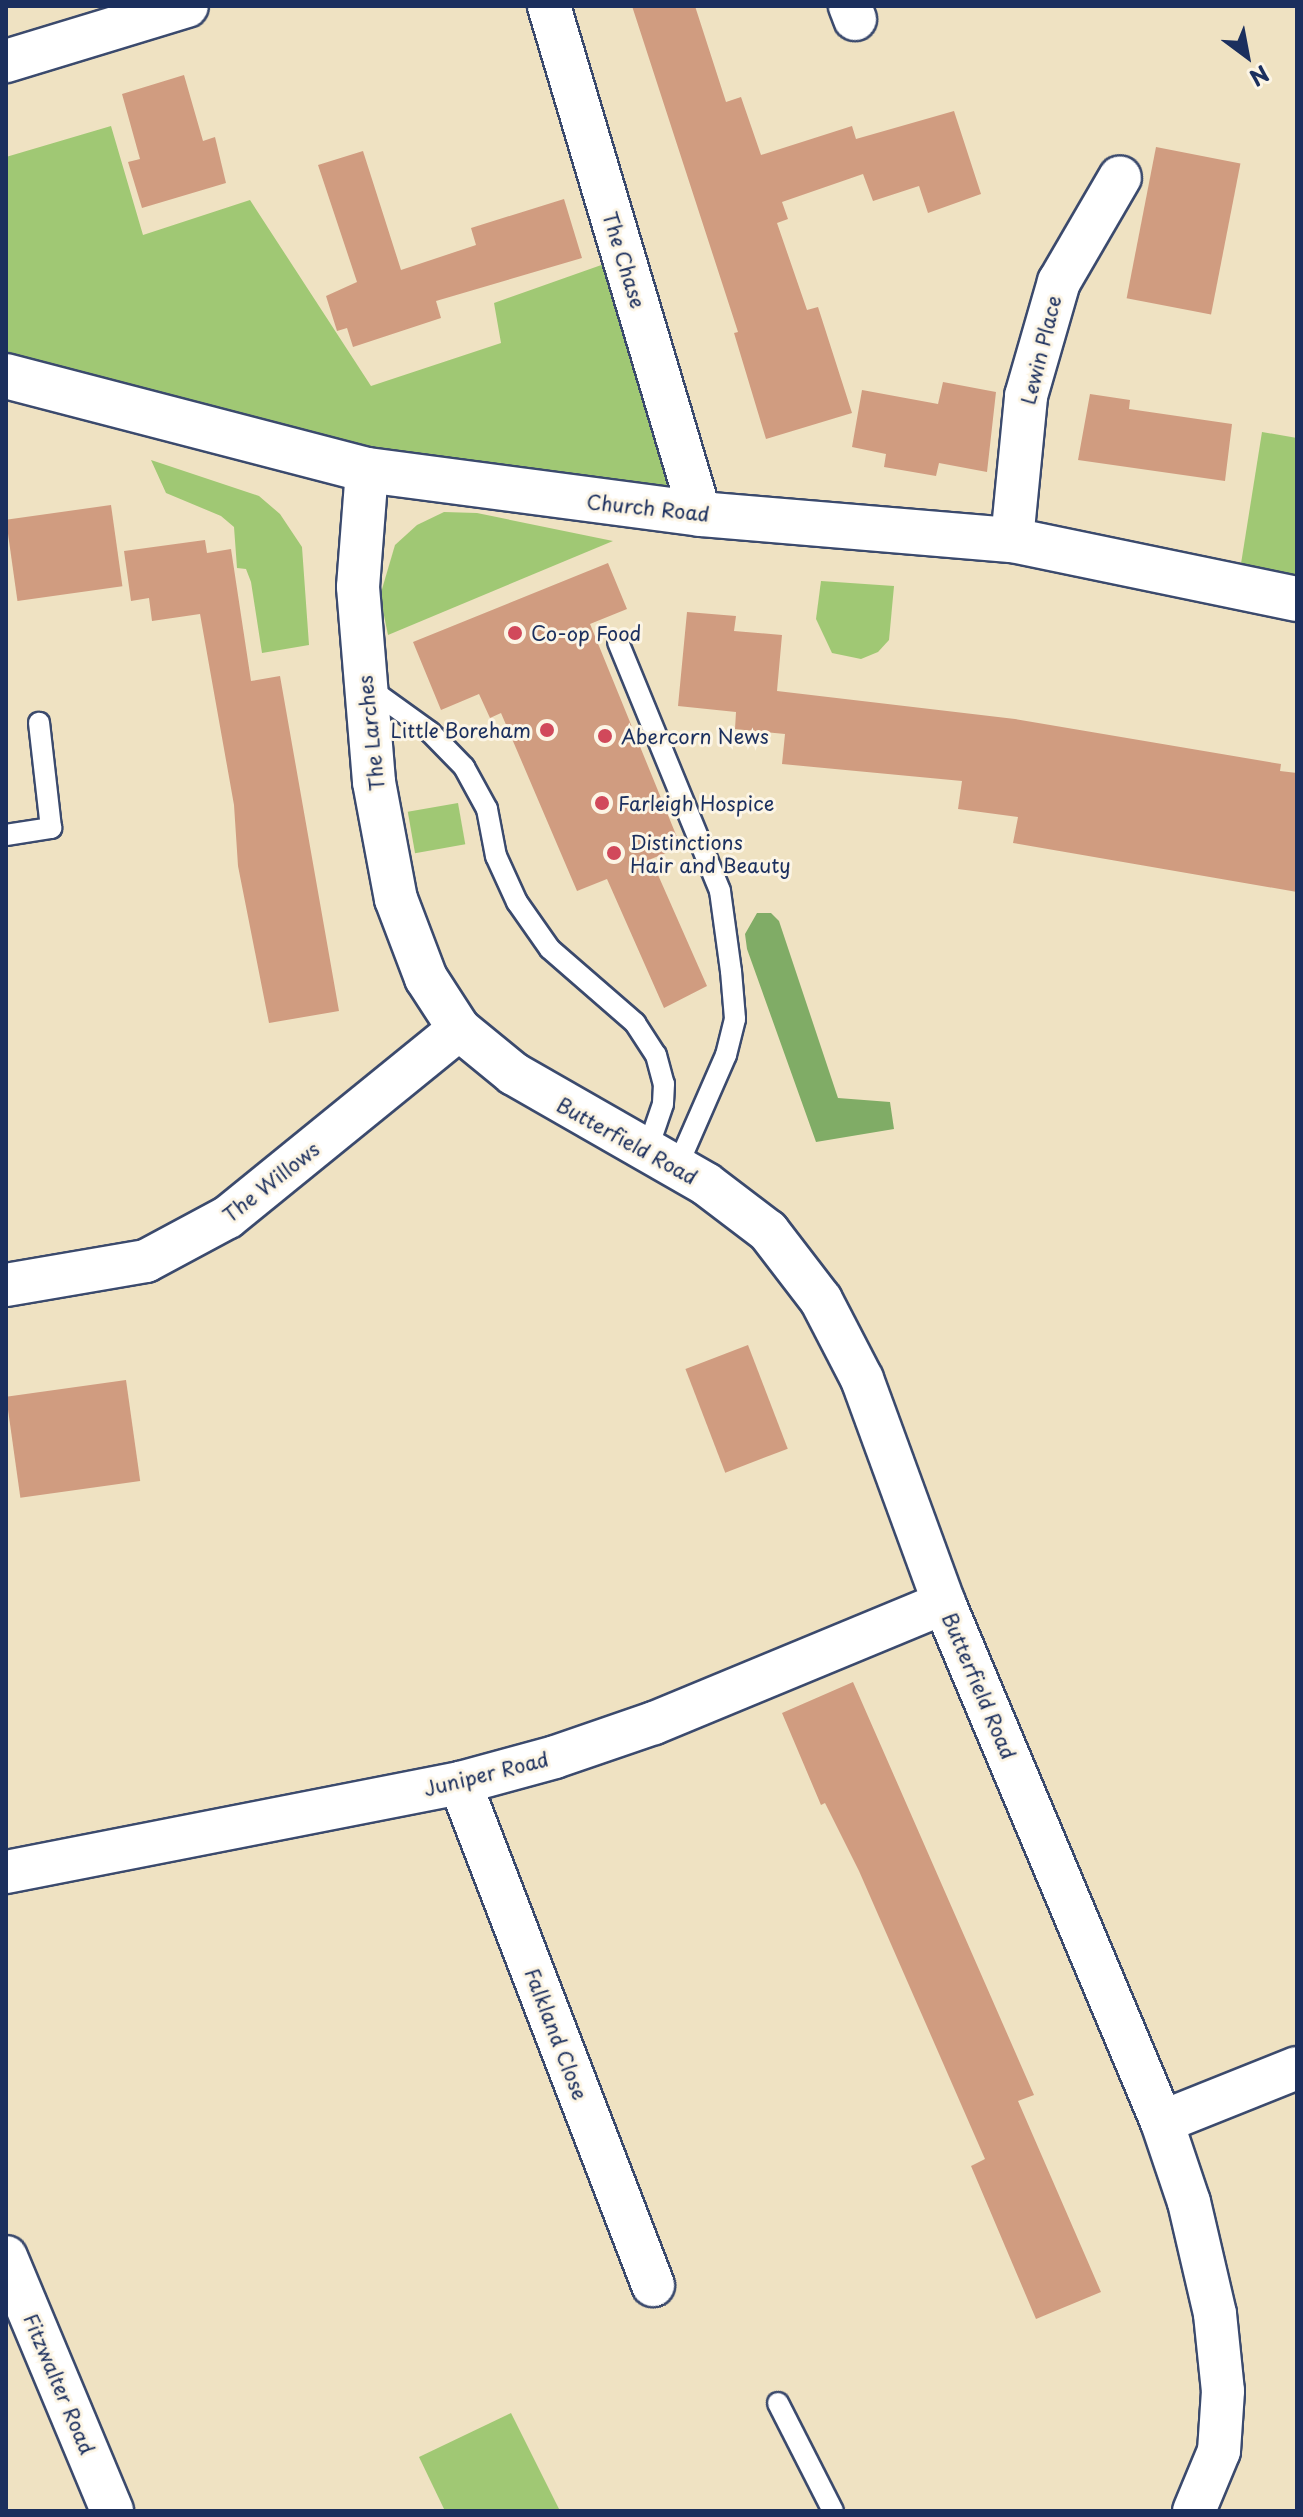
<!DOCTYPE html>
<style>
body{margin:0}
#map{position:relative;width:1303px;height:2517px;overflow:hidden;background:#efe2c2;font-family:"Playpen Sans",sans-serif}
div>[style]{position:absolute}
.green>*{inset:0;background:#a0c874;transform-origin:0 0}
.forest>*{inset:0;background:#80ac66}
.building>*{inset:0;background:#d09c80;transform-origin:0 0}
.roads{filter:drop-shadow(2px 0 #3b4a6d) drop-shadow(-2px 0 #3b4a6d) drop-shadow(0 2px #3b4a6d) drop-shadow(0 -2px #3b4a6d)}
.service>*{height:20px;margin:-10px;padding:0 10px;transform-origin:10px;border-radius:10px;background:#fff}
.minor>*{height:42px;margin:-21px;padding:0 21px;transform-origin:21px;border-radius:21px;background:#fff}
.tertiary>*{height:44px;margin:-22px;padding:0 22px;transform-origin:22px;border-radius:22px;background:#fff}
.dots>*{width:22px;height:22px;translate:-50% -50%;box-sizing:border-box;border:4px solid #fcf5e5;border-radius:50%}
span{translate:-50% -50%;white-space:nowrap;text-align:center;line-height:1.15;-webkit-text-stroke:6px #fcf5e5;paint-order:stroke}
.street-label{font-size:20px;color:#1b2f5e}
.poi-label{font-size:20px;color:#1b2f5e}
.left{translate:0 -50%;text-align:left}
.right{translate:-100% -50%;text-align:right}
.frame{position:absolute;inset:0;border:8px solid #1b2f5e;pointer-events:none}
.north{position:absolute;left:1207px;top:16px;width:80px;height:80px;-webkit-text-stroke:6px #fcf5e5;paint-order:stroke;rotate:148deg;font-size:22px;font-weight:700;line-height:32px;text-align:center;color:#1b2f5e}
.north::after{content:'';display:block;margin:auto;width:28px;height:36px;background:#1b2f5e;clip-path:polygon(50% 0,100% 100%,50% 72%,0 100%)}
</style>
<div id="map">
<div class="green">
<div style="clip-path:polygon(111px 126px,143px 235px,250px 200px,371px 386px,501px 343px,494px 303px,624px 257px,700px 514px,6px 376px,6px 157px)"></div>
<div style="clip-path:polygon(1262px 432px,1297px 438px,1297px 580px,1240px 570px)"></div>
<div style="clip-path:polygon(151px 460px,259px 496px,280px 514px,302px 547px,309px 645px,262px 653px,251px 582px,246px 569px,237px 568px,234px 527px,221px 516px,166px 493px)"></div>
<div style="clip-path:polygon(444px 512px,477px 513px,613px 541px,388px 635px,380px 596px,395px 545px,417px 525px)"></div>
<div style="clip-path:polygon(821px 581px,894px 586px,889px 640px,878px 652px,861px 659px,832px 653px,816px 619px)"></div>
<div style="left:458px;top:803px;width:42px;height:51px;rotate:80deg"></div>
<div style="clip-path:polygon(511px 2413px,560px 2511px,445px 2511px,419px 2457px)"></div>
</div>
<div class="forest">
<div style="clip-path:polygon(757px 913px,771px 913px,779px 921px,838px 1098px,890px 1102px,894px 1129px,816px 1142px,747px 949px,745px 934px)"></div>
</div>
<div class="building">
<div style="clip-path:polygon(632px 6px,695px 6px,726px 102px,741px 97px,761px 155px,852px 126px,856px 139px,954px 111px,981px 194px,928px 213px,919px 186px,873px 201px,863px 174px,782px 202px,788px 219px,777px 223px,807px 310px,818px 307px,852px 413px,766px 439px,734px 333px,738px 332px)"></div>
<div style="clip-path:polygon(184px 75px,203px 141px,215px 137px,226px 183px,142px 208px,128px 162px,140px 159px,122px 94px)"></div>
<div style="left:1156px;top:147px;width:86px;height:154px;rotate:11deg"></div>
<div style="clip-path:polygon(363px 151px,401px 270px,476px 245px,471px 228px,564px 199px,582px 258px,436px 301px,441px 318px,353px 347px,347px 328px,337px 331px,326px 296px,357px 282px,318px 165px)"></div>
<div style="clip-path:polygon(943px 382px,996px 392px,987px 472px,939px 463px,936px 476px,884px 467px,886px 454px,852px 447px,862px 390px,938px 404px)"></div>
<div style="clip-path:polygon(1090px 394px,1130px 400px,1129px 409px,1232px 424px,1225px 481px,1078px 460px)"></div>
<div style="left:111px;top:505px;width:82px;height:106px;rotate:82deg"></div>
<div style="clip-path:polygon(205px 540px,207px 553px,231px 549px,251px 681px,280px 676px,339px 1011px,269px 1023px,238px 866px,234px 805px,200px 614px,152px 621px,149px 598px,131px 601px,124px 551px)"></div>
<div style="clip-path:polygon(608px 563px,627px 609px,590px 624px,681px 847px,651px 859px,707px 986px,664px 1008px,607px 879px,577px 891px,501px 713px,490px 718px,479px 694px,441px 710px,413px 642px)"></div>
<div style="clip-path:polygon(687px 612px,736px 616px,734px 631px,782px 635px,777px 691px,1015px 719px,1281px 764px,1280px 771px,1297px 773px,1297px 892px,1013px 843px,1018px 817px,958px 809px,962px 781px,782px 764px,785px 734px,735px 729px,736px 712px,678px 706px)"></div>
<div style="left:748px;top:1345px;width:111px;height:67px;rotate:69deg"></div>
<div style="left:126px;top:1380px;width:102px;height:121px;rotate:82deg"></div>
<div style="clip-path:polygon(853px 1682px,1034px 2095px,1018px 2101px,1101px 2292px,1036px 2319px,971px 2166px,985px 2159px,859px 1871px,825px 1803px,821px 1805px,782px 1713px)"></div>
</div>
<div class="roads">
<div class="service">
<div style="left:618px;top:642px;width:269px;rotate:67.7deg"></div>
<div style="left:720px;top:891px;width:81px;rotate:82.2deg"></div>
<div style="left:731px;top:971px;width:48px;rotate:85.2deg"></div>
<div style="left:735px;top:1019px;width:37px;rotate:104deg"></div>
<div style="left:726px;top:1055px;width:122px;rotate:113.6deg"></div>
<div style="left:369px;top:688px;width:75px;rotate:35.8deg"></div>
<div style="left:430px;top:732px;width:49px;rotate:45.8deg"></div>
<div style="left:464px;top:767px;width:48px;rotate:61.3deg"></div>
<div style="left:487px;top:809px;width:48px;rotate:79.2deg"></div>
<div style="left:496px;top:856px;width:51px;rotate:65.5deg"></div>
<div style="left:517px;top:902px;width:57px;rotate:54.9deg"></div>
<div style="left:550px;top:949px;width:113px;rotate:41deg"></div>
<div style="left:635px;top:1023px;width:38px;rotate:57deg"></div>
<div style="left:656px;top:1055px;width:30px;rotate:75deg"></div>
<div style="left:664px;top:1084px;width:20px;rotate:93deg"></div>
<div style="left:663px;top:1104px;width:50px;rotate:108.8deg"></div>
<div style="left:6px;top:835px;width:46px;rotate:-8.8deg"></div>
<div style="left:51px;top:828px;width:106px;rotate:-96.5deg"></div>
<div style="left:778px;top:2403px;width:121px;rotate:63deg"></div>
</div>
<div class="minor">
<div style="left:549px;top:6px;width:530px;rotate:73.45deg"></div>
<div style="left:850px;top:6px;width:14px;rotate:69deg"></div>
<div style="left:6px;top:61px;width:189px;rotate:-16.9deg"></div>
<div style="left:367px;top:470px;width:117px;rotate:94.4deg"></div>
<div style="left:358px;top:587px;width:196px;rotate:85.3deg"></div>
<div style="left:374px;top:782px;width:119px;rotate:79.4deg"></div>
<div style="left:396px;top:899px;width:85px;rotate:69.2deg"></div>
<div style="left:426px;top:978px;width:61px;rotate:57.1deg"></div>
<div style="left:459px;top:1029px;width:71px;rotate:39.3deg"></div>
<div style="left:514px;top:1074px;width:221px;rotate:29.8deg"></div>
<div style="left:706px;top:1184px;width:78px;rotate:37.2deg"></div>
<div style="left:768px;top:1231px;width:87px;rotate:52.5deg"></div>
<div style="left:821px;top:1300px;width:89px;rotate:62.6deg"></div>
<div style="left:862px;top:1379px;width:239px;rotate:69.9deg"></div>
<div style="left:944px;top:1603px;width:563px;rotate:67.22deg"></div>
<div style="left:1162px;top:2122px;width:84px;rotate:71.4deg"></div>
<div style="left:1189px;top:2202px;width:115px;rotate:76.9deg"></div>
<div style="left:1215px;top:2314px;width:77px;rotate:84.1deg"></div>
<div style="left:1223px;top:2391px;width:60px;rotate:93.8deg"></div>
<div style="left:1219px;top:2451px;width:65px;rotate:112.6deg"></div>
<div style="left:1012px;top:540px;width:145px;rotate:-84.4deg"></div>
<div style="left:1026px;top:396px;width:119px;rotate:-73.9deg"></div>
<div style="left:1059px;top:282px;width:121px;rotate:-59.8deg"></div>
<div style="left:6px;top:1285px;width:142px;rotate:-9.7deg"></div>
<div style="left:146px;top:1261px;width:93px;rotate:-28.2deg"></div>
<div style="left:228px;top:1217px;width:298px;rotate:-39.1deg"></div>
<div style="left:460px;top:1783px;width:538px;rotate:68.97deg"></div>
<div style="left:6px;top:1872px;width:463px;rotate:-11.1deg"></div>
<div style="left:460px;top:1783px;width:98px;rotate:-15.3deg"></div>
<div style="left:555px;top:1757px;width:105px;rotate:-19deg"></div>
<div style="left:654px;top:1723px;width:314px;rotate:-22.5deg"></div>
<div style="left:1162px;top:2122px;width:145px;rotate:-21.8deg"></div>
<div style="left:6px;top:2257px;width:275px;rotate:67.3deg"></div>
</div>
<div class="tertiary">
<div style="left:6px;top:376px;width:373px;rotate:14.6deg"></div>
<div style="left:367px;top:470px;width:336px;rotate:7.5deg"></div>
<div style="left:700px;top:514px;width:313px;rotate:4.8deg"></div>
<div style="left:1012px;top:540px;width:291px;rotate:11.7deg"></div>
</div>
</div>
<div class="dots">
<div style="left:515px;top:633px;background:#d1495b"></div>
<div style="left:547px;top:730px;background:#d1495b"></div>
<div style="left:605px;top:736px;background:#d1495b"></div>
<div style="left:602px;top:803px;background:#d1495b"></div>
<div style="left:614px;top:853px;background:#d1495b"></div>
</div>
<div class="street-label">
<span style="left:624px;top:260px;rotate:73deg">The Chase</span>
<span style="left:1041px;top:350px;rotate:-76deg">Lewin Place</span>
<span style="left:648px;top:508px;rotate:6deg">Church Road</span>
<span style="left:371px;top:733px;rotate:-96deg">The Larches</span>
<span style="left:627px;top:1141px;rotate:29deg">Butterfield Road</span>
<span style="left:271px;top:1182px;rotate:-38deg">The Willows</span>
<span style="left:979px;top:1686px;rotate:67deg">Butterfield Road</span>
<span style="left:486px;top:1774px;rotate:-14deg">Juniper Road</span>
<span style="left:556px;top:2034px;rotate:69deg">Falkland Close</span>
<span style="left:59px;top:2384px;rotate:67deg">Fitzwalter Road</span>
</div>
<div class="poi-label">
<span class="left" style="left:531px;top:633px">Co-op Food</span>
<span class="right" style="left:531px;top:730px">Little Boreham</span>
<span class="left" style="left:621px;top:736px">Abercorn News</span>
<span class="left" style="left:618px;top:803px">Farleigh Hospice</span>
<span class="left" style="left:630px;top:854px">Distinctions<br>Hair and Beauty</span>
</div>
<div class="frame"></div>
<div class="north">N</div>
</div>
